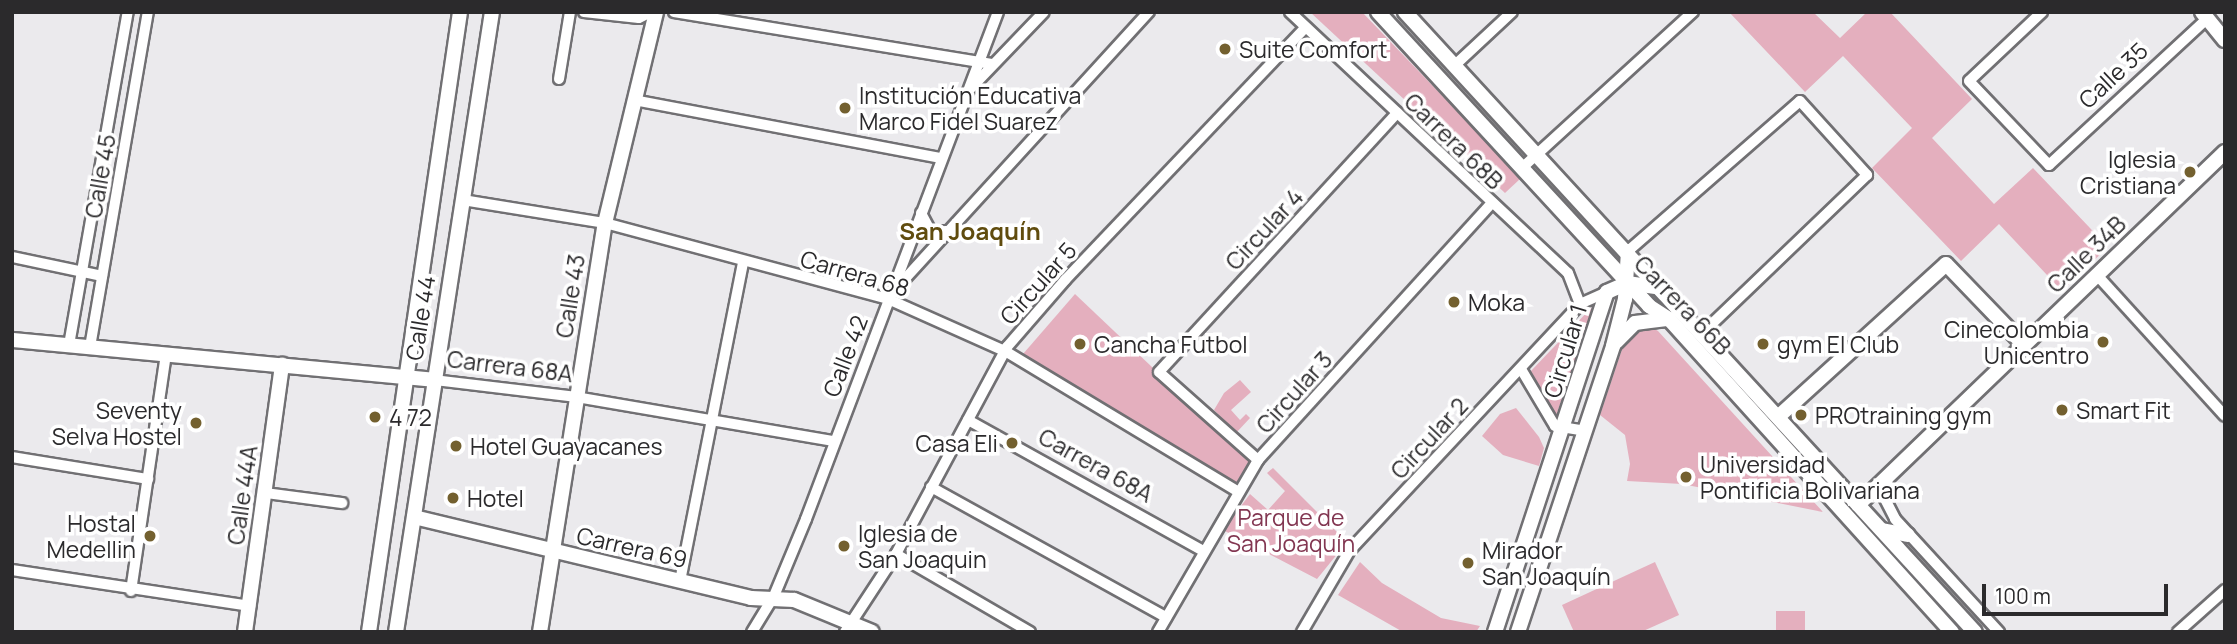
<!DOCTYPE html>
<meta charset="utf-8">
<style>
body{margin:0}
#map{position:relative;width:2237px;height:644px;overflow:hidden;background:#ebeaed;font-family:Manrope,sans-serif}
div>[style]{position:absolute}
.green>*{inset:0;background:#e4afbe;transform-origin:0 0}
.roads{filter:drop-shadow(2px 0 #717073) drop-shadow(-2px 0 #717073) drop-shadow(0 2px #717073) drop-shadow(0 -2px #717073)}
.street>*{height:10px;margin:-5px;padding:0 5px;transform-origin:5px;border-radius:5px;background:#fff}
.secondary>*{height:14px;margin:-7px;padding:0 7px;transform-origin:7px;border-radius:7px;background:#fff}
.dots>*{width:19px;height:19px;translate:-50% -50%;box-sizing:border-box;border:4px solid #fff;border-radius:50%}
span{translate:-50% -50%;white-space:nowrap;text-align:center;line-height:1.15;-webkit-text-stroke:7px #fff;paint-order:stroke}
.poi-label{font-size:23px;color:#2b2a2c}
.left{translate:0 -50%;text-align:left}
.right{translate:-100% -50%;text-align:right}
.street-label{font-size:23px;color:#2b2a2c}
.park-label{font-size:23px;color:#823651}
.neighbourhood-label{font-size:24px;color:#604c0e;font-weight:700}
.frame{position:absolute;inset:0;border:14px solid #2b2a2c;pointer-events:none}
.scale{position:absolute;left:1982px;top:584px;width:186px;height:32px;box-sizing:border-box;border:4px solid #2b2a2c;border-top:0;padding-left:9px;font-size:21px;line-height:24px;white-space:nowrap;color:#2b2a2c;-webkit-text-stroke:5px #fff;paint-order:stroke}
</style>
<div id="map">
<div class="green">
<div style="clip-path:polygon(1310px 12px,1362px 12px,1521px 178px,1505px 193px)"></div>
<div style="clip-path:polygon(1729px 12px,1813px 12px,1840px 38px,1867px 12px,1890px 12px,1972px 99px,1932px 138px,1994px 204px,2033px 168px,2108px 247px,2062px 291px,1999px 224px,1961px 261px,1872px 168px,1912px 128px,1843px 56px,1805px 92px)"></div>
<div style="clip-path:polygon(1075px 294px,1250px 460px,1235px 486px,1023px 354px)"></div>
<div style="clip-path:polygon(1592px 307px,1589px 319px,1555px 419px,1530px 372px)"></div>
<div style="clip-path:polygon(1651px 327px,1658px 331px,1823px 512px,1682px 484px,1627px 481px,1630px 464px,1625px 435px,1600px 415px,1625px 340px,1638px 329px)"></div>
<div style="clip-path:polygon(1240px 380px,1251px 392px,1231px 410px,1240px 420px,1246px 414px,1250px 418px,1236px 433px,1214px 410px,1224px 393px)"></div>
<div style="clip-path:polygon(1516px 408px,1539px 437px,1544px 448px,1539px 466px,1503px 455px,1482px 436px,1500px 414px)"></div>
<div style="clip-path:polygon(1273px 468px,1347px 542px,1317px 579px,1223px 530px,1250px 494px,1268px 510px,1285px 491px,1267px 473px)"></div>
<div style="clip-path:polygon(1360px 562px,1382px 583px,1441px 618px,1480px 626px,1476px 632px,1403px 632px,1338px 595px)"></div>
<div style="clip-path:polygon(1655px 562px,1679px 615px,1641px 632px,1574px 632px,1562px 605px)"></div>
<div style="left:1776px;top:611px;width:29px;height:21px"></div>
</div>
<div class="roads">
<div class="street">
<div style="left:584px;top:12px;width:55px;rotate:6.2deg"></div>
<div style="left:639px;top:18px;width:13px;rotate:-27deg"></div>
<div style="left:674px;top:12px;width:322px;rotate:9.3deg"></div>
<div style="left:1290px;top:12px;width:381px;rotate:43.2deg"></div>
<div style="left:1568px;top:273px;width:33px;rotate:69deg"></div>
<div style="left:2042px;top:12px;width:100px;rotate:136.6deg"></div>
<div style="left:1969px;top:81px;width:116px;rotate:46.4deg"></div>
<div style="left:2049px;top:165px;width:217px;rotate:-42.8deg"></div>
<div style="left:1454px;top:66px;width:79px;rotate:-43deg"></div>
<div style="left:559px;top:79px;width:68px;rotate:-80.7deg"></div>
<div style="left:971px;top:88px;width:105px;rotate:-46.2deg"></div>
<div style="left:634px;top:100px;width:313px;rotate:10.7deg"></div>
<div style="left:1523px;top:167px;width:230px;rotate:-42.4deg"></div>
<div style="left:463px;top:200px;width:144px;rotate:9.2deg"></div>
<div style="left:605px;top:223px;width:293px;rotate:15deg"></div>
<div style="left:888px;top:299px;width:128px;rotate:24deg"></div>
<div style="left:1005px;top:351px;width:273px;rotate:31.1deg"></div>
<div style="left:921px;top:213px;width:21px;rotate:62deg"></div>
<div style="left:931px;top:232px;width:15px;rotate:-4deg"></div>
<div style="left:1628px;top:251px;width:228px;rotate:-41.1deg"></div>
<div style="left:1800px;top:101px;width:100px;rotate:47.8deg"></div>
<div style="left:1867px;top:175px;width:228px;rotate:136.2deg"></div>
<div style="left:12px;top:257px;width:92px;rotate:11.9deg"></div>
<div style="left:2097px;top:275px;width:190px;rotate:47.8deg"></div>
<div style="left:892px;top:293px;width:381px;rotate:-47.6deg"></div>
<div style="left:69px;top:345px;width:338px;rotate:-80deg"></div>
<div style="left:90px;top:347px;width:340px;rotate:-80.2deg"></div>
<div style="left:1521px;top:369px;width:66px;rotate:59.2deg"></div>
<div style="left:1555px;top:426px;width:30px;rotate:9deg"></div>
<div style="left:434px;top:380px;width:143px;rotate:6.8deg"></div>
<div style="left:576px;top:397px;width:261px;rotate:9.7deg"></div>
<div style="left:968px;top:420px;width:268px;rotate:29.1deg"></div>
<div style="left:12px;top:457px;width:138px;rotate:9.2deg"></div>
<div style="left:1258px;top:460px;width:132px;rotate:-138.4deg"></div>
<div style="left:1159px;top:372px;width:352px;rotate:-47.4deg"></div>
<div style="left:1888px;top:477px;width:22px;rotate:98deg"></div>
<div style="left:1885px;top:499px;width:22px;rotate:63deg"></div>
<div style="left:1895px;top:519px;width:154px;rotate:47.4deg"></div>
<div style="left:931px;top:487px;width:269px;rotate:29deg"></div>
<div style="left:266px;top:493px;width:77px;rotate:7.5deg"></div>
<div style="left:896px;top:554px;width:155px;rotate:30.2deg"></div>
<div style="left:12px;top:570px;width:241px;rotate:8.6deg"></div>
<div style="left:680px;top:581px;width:325px;rotate:-78.8deg"></div>
<div style="left:131px;top:591px;width:240px;rotate:-81.6deg"></div>
<div style="left:752px;top:632px;width:42px;rotate:-58.6deg"></div>
<div style="left:774px;top:596px;width:83px;rotate:-67.4deg"></div>
<div style="left:806px;top:519px;width:542px;rotate:-69.26deg"></div>
<div style="left:845px;top:632px;width:93px;rotate:-56.8deg"></div>
<div style="left:896px;top:554px;width:235px;rotate:-61.8deg"></div>
<div style="left:1007px;top:347px;width:89px;rotate:-49.1deg"></div>
<div style="left:1065px;top:280px;width:349px;rotate:-46.4deg"></div>
<div style="left:1158px;top:632px;width:199px;rotate:-59.8deg"></div>
<div style="left:1258px;top:460px;width:348px;rotate:-47.7deg"></div>
<div style="left:1302px;top:632px;width:95px;rotate:-59.7deg"></div>
<div style="left:1350px;top:550px;width:337px;rotate:-46.9deg"></div>
<div style="left:1580px;top:304px;width:30px;rotate:-24deg"></div>
<div style="left:2178px;top:632px;width:63px;rotate:-41.8deg"></div>
</div>
<div class="secondary">
<div style="left:1378px;top:12px;width:400px;rotate:47.3deg"></div>
<div style="left:1649px;top:306px;width:24px;rotate:33deg"></div>
<div style="left:1669px;top:319px;width:422px;rotate:47.9deg"></div>
<div style="left:1405px;top:12px;width:842px;rotate:47.41deg"></div>
<div style="left:2202px;top:12px;width:36px;rotate:51deg"></div>
<div style="left:12px;top:340px;width:424px;rotate:5.4deg"></div>
<div style="left:1616px;top:342px;width:27px;rotate:-45deg"></div>
<div style="left:1635px;top:323px;width:34px;rotate:-7deg"></div>
<div style="left:1778px;top:417px;width:227px;rotate:-42.3deg"></div>
<div style="left:1946px;top:264px;width:112px;rotate:46.1deg"></div>
<div style="left:1858px;top:505px;width:509px;rotate:-43.89deg"></div>
<div style="left:414px;top:517px;width:347px;rotate:13.5deg"></div>
<div style="left:751px;top:598px;width:43px;rotate:2.7deg"></div>
<div style="left:794px;top:600px;width:84px;rotate:22.3deg"></div>
<div style="left:1882px;top:530px;width:26px;rotate:11deg"></div>
<div style="left:245px;top:632px;width:270px;rotate:-82.1deg"></div>
<div style="left:369px;top:632px;width:627px;rotate:-81.65deg"></div>
<div style="left:396px;top:632px;width:627px;rotate:-81.2deg"></div>
<div style="left:540px;top:632px;width:414px;rotate:-81deg"></div>
<div style="left:605px;top:223px;width:217px;rotate:-76.4deg"></div>
<div style="left:1495px;top:632px;width:358px;rotate:-71.8deg"></div>
<div style="left:1607px;top:292px;width:22px;rotate:-24deg"></div>
<div style="left:1627px;top:283px;width:36px;rotate:8deg"></div>
<div style="left:1518px;top:632px;width:301px;rotate:-71.6deg"></div>
<div style="left:1613px;top:346px;width:49px;rotate:-75.7deg"></div>
<div style="left:1625px;top:299px;width:48px;rotate:-86.4deg"></div>
</div>
</div>
<div class="dots">
<div style="left:1225px;top:49px;background:#73602f"></div>
<div style="left:845px;top:108px;background:#73602f"></div>
<div style="left:2190px;top:172px;background:#73602f"></div>
<div style="left:1454px;top:302px;background:#73602f"></div>
<div style="left:2103px;top:342px;background:#73602f"></div>
<div style="left:1080px;top:344px;background:#73602f"></div>
<div style="left:1763px;top:344px;background:#73602f"></div>
<div style="left:2062px;top:410px;background:#73602f"></div>
<div style="left:1801px;top:415px;background:#73602f"></div>
<div style="left:375px;top:417px;background:#73602f"></div>
<div style="left:196px;top:423px;background:#73602f"></div>
<div style="left:1012px;top:443px;background:#73602f"></div>
<div style="left:456px;top:446px;background:#73602f"></div>
<div style="left:1686px;top:477px;background:#73602f"></div>
<div style="left:453px;top:498px;background:#73602f"></div>
<div style="left:150px;top:536px;background:#73602f"></div>
<div style="left:844px;top:546px;background:#73602f"></div>
<div style="left:1468px;top:563px;background:#73602f"></div>
</div>
<div class="poi-label">
<span class="left" style="left:1239px;top:49px">Suite Comfort</span>
<span class="left" style="left:859px;top:108px">Institución Educativa<br>Marco Fidel Suarez</span>
<span class="right" style="left:2176px;top:172px">Iglesia<br>Cristiana</span>
<span class="left" style="left:1468px;top:302px">Moka</span>
<span class="right" style="left:2089px;top:342px">Cinecolombia<br>Unicentro</span>
<span class="left" style="left:1094px;top:344px">Cancha Futbol</span>
<span class="left" style="left:1777px;top:344px">gym El Club</span>
<span class="right" style="left:182px;top:423px">Seventy<br>Selva Hostel</span>
<span class="left" style="left:2076px;top:410px">Smart Fit</span>
<span class="left" style="left:1815px;top:415px">PROtraining gym</span>
<span class="left" style="left:389px;top:417px">4 72</span>
<span class="right" style="left:998px;top:443px">Casa Eli</span>
<span class="left" style="left:470px;top:446px">Hotel Guayacanes</span>
<span class="left" style="left:1700px;top:477px">Universidad<br>Pontificia Bolivariana</span>
<span class="left" style="left:467px;top:498px">Hotel</span>
<span class="right" style="left:136px;top:536px">Hostal<br>Medellin</span>
<span class="left" style="left:858px;top:546px">Iglesia de<br>San Joaquin</span>
<span class="left" style="left:1482px;top:563px">Mirador<br>San Joaquín</span>
</div>
<div class="street-label">
<span style="left:2113px;top:75px;rotate:-43deg">Calle 35</span>
<span style="left:1454px;top:141px;rotate:44deg">Carrera 68B</span>
<span style="left:100px;top:176px;rotate:-80deg">Calle 45</span>
<span style="left:1264px;top:229px;rotate:-47deg">Circular 4</span>
<span style="left:2086px;top:254px;rotate:-44deg">Calle 34B</span>
<span style="left:855px;top:273px;rotate:16deg">Carrera 68</span>
<span style="left:1038px;top:283px;rotate:-48deg">Circular 5</span>
<span style="left:570px;top:296px;rotate:-81deg">Calle 43</span>
<span style="left:1683px;top:305px;rotate:46deg">Carrera 66B</span>
<span style="left:420px;top:318px;rotate:-81deg">Calle 44</span>
<span style="left:1565px;top:351px;rotate:-73deg">Circular 1</span>
<span style="left:845px;top:356px;rotate:-69deg">Calle 42</span>
<span style="left:510px;top:366px;rotate:7deg">Carrera 68A</span>
<span style="left:1294px;top:392px;rotate:-48deg">Circular 3</span>
<span style="left:1429px;top:438px;rotate:-47deg">Circular 2</span>
<span style="left:1096px;top:465px;rotate:29deg">Carrera 68A</span>
<span style="left:242px;top:495px;rotate:-82deg">Calle 44A</span>
<span style="left:632px;top:547px;rotate:13deg">Carrera 69</span>
</div>
<div class="park-label">
<span style="left:1291px;top:530px">Parque de<br>San Joaquín</span>
</div>
<div class="neighbourhood-label">
<span style="left:970px;top:231px">San Joaquín</span>
</div>
<div class="frame"></div>
<div class="scale">100 m</div>
</div>
